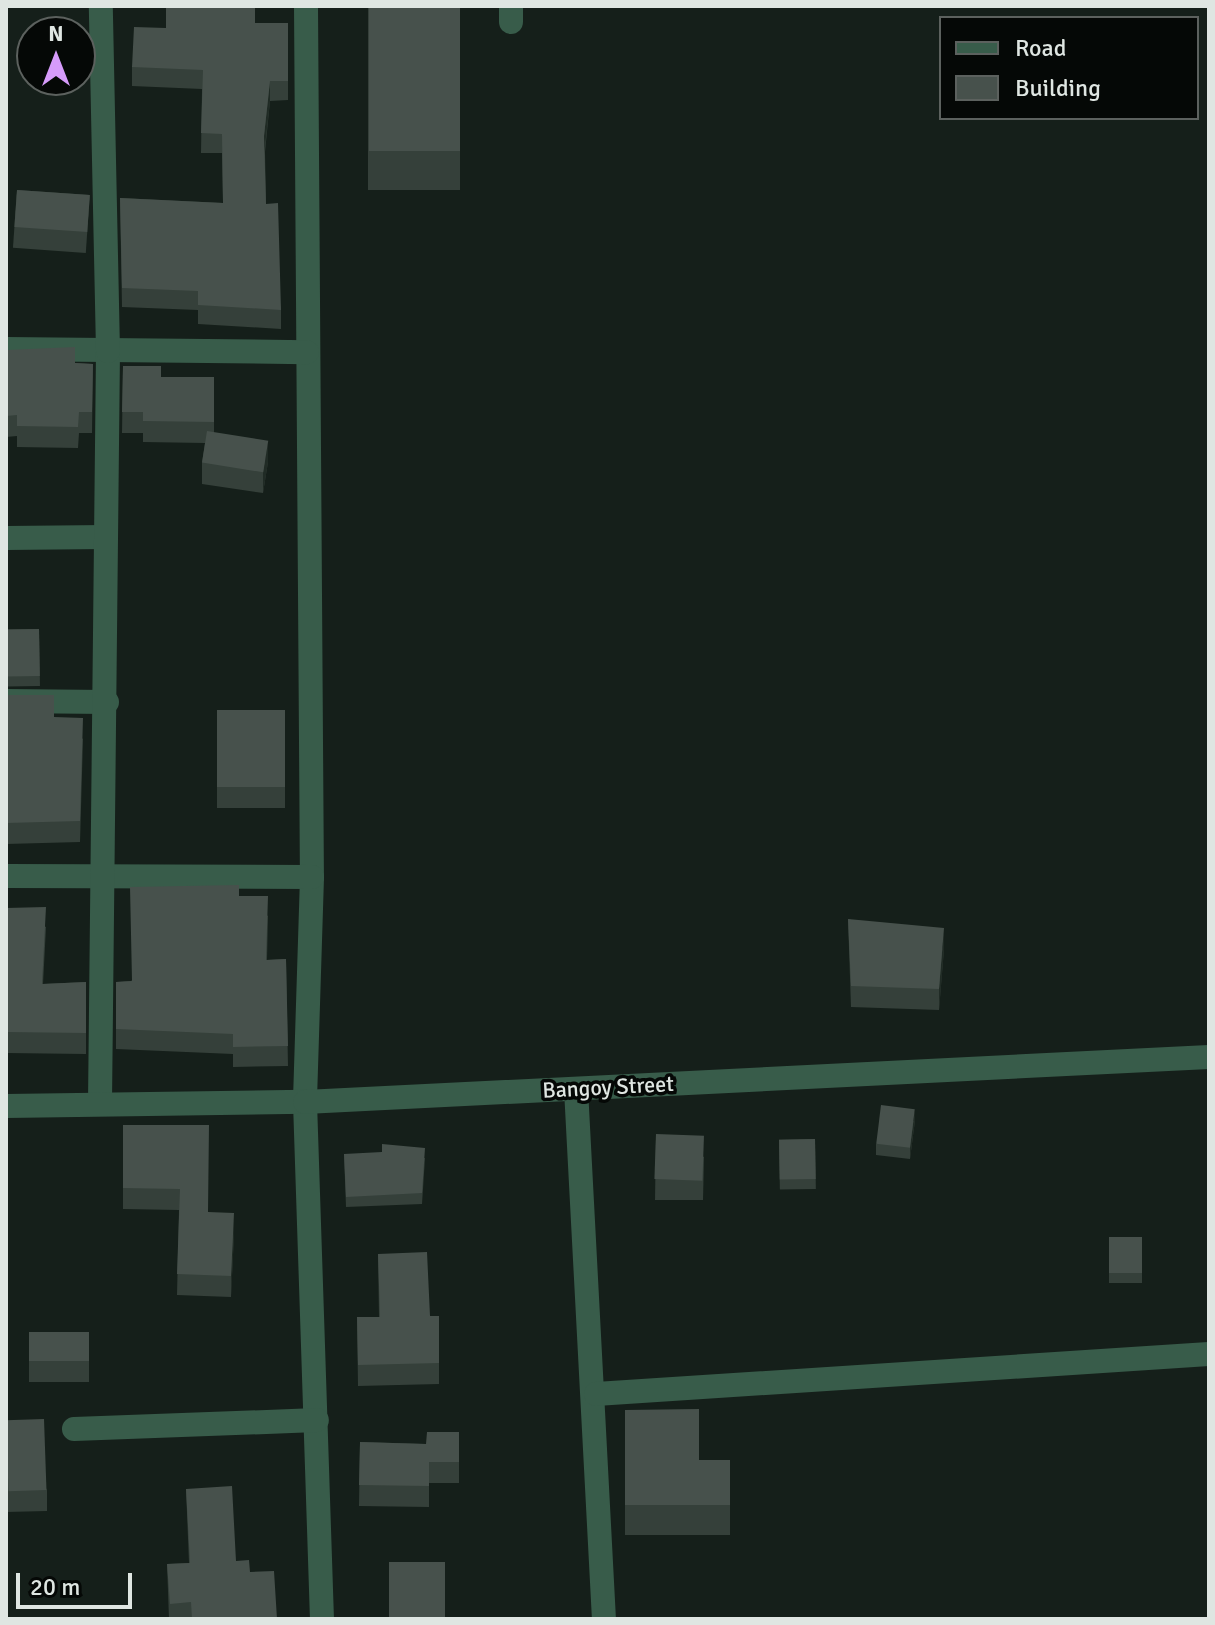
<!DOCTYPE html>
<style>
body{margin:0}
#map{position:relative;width:1215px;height:1625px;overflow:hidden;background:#151f1a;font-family:Signika,sans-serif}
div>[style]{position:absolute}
.minor>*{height:24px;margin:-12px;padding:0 12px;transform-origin:12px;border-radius:12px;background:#385c4a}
.wall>*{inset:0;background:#35403a;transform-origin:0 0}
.shaded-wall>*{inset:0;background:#202b25}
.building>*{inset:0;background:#47514c;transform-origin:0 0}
span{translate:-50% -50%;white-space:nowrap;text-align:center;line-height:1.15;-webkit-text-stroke:7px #050806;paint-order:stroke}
.street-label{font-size:22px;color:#dfe6e2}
.frame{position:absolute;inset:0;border:8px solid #dfe6e2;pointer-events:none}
.legend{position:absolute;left:939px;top:16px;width:260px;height:104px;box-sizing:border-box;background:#050806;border:2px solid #5c615e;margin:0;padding:10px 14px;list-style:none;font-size:24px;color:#dfe6e2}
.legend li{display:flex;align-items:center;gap:16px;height:40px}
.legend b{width:40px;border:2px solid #5c615e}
.north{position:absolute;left:16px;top:16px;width:80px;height:80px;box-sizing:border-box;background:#050806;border:2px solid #5c615e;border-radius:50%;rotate:0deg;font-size:22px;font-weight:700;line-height:32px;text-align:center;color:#dfe6e2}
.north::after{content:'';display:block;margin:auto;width:28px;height:36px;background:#d69bfa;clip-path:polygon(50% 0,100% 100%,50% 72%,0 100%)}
.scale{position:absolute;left:16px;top:1573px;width:116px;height:36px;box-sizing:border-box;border:4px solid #dfe6e2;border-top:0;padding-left:10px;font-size:24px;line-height:28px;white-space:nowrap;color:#dfe6e2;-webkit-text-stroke:6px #050806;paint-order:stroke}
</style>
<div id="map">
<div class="minor">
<div style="left:306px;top:6px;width:871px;rotate:89.61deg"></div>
<div style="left:312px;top:877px;width:225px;rotate:91.8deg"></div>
<div style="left:305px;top:1102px;width:517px;rotate:88.12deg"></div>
<div style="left:511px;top:6px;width:16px;rotate:90deg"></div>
<div style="left:6px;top:349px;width:301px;rotate:0.6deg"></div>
<div style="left:6px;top:538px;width:100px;rotate:-0.6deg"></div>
<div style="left:6px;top:701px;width:101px;rotate:0.6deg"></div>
<div style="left:6px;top:876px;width:306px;rotate:0.2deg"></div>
<div style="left:576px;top:1089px;width:531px;rotate:86.98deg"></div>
<div style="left:100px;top:1103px;width:752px;rotate:-89.39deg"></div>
<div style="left:108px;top:351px;width:345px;rotate:-91.2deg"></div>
<div style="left:6px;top:1106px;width:299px;rotate:-0.8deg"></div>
<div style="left:305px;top:1102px;width:905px;rotate:-2.85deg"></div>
<div style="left:596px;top:1394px;width:614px;rotate:-3.73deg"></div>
<div style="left:74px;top:1429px;width:243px;rotate:-2.1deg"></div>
</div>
<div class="wall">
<div style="left:368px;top:6px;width:92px;height:184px"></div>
<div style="clip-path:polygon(255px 23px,288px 23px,288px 100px,270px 101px,265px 152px,266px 204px,281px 310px,281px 329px,198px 324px,198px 310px,122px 307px,120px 198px,223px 203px,222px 153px,201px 153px,202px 89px,132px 86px,132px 67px,166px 28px)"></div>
<div style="left:17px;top:190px;width:73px;height:58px;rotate:4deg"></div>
<div style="clip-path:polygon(6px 350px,75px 363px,93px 364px,92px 433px,79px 433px,78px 448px,17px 447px,17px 436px,6px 437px)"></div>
<div style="clip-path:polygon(123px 366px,161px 377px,214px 377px,214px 433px,268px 462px,263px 493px,202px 484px,202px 463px,205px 443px,143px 442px,143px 433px,122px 433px)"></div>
<div style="left:39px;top:629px;width:57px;height:33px;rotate:89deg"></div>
<div style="clip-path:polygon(6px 695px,54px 717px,83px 739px,80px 842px,6px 844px)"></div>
<div style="left:217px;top:710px;width:68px;height:98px"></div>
<div style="clip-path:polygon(239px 896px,268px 916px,267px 960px,286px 959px,288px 1066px,233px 1067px,233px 1054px,116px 1049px,116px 982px,131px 981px)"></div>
<div style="clip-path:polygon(6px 908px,46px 927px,43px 984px,86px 982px,86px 1054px,6px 1053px)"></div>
<div style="clip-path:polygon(848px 919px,944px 949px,939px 1010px,851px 1007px)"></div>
<div style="clip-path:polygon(915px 1120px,910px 1159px,876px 1155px,876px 1144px)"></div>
<div style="clip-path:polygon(123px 1125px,208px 1212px,234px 1234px,231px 1297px,177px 1295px,179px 1210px,123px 1209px)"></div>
<div style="clip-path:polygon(656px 1134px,704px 1157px,703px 1200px,655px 1200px)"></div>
<div style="left:815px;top:1139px;width:50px;height:36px;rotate:89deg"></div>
<div style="clip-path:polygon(344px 1154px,425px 1158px,422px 1204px,346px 1207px)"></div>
<div style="left:1109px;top:1237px;width:33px;height:46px"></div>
<div style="clip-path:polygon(378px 1254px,430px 1316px,439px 1316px,439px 1384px,358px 1386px,357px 1317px,379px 1317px)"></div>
<div style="left:89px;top:1332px;width:50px;height:60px;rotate:90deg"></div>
<div style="clip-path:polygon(625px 1410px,699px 1460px,730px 1460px,730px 1535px,625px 1535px)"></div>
<div style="clip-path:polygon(6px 1420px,47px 1490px,47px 1511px,6px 1512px)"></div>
<div style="clip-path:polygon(459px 1432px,459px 1483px,429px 1483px,429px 1507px,359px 1506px,360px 1442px,426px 1444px)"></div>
<div style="clip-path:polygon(186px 1489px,236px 1561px,250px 1572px,277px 1619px,169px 1619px,167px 1564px,189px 1563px)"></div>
</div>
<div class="shaded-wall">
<div style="clip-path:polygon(270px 81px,270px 101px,264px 155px,264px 136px)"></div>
<div style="clip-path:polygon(268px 441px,268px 462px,263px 493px,263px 472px)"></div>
<div style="clip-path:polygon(944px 928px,944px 949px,939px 1010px,939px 989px)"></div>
<div style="clip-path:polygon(915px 1109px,915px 1120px,910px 1159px,910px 1148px)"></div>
<div style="clip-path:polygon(234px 1213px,234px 1234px,231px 1297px,231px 1276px)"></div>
</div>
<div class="building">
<div style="clip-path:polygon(166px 6px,255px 6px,255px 23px,288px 23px,288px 81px,270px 81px,264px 136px,266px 204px,278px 203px,281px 310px,198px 305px,198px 291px,122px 288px,120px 198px,223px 203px,222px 134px,201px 133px,203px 70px,132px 67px,134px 27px,166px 28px)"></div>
<div style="left:369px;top:6px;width:91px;height:145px"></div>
<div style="left:17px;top:190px;width:73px;height:37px;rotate:4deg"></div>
<div style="clip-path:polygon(75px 347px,75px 363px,93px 364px,92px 412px,79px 412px,78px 427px,17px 426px,17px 415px,6px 416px,6px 350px)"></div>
<div style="clip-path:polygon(123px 366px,161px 366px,161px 377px,214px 377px,214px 422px,143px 421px,143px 412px,122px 412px)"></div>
<div style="left:207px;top:431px;width:62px;height:32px;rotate:9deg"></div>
<div style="left:39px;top:629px;width:47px;height:33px;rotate:89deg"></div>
<div style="clip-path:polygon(6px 695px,54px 695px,54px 717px,83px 718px,80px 821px,6px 823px)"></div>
<div style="left:217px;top:710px;width:68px;height:77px"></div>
<div style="clip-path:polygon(239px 885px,239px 896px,268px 896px,266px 960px,286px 959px,288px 1046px,233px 1047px,233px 1034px,116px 1029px,116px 982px,132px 981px,130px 887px)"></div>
<div style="clip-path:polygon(46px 907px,42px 984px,86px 982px,86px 1033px,6px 1032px,6px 908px)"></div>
<div style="clip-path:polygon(848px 919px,944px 928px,939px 989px,851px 986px)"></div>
<div style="left:881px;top:1105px;width:34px;height:39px;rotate:7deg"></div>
<div style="clip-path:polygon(123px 1125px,209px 1125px,208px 1212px,234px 1213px,231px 1276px,177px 1274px,180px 1189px,123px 1188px)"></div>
<div style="left:656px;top:1134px;width:48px;height:45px;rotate:2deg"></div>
<div style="left:815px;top:1139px;width:40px;height:36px;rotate:89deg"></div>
<div style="clip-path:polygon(382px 1144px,425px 1148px,422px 1193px,346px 1197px,344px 1154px,382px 1152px)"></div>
<div style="left:1109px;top:1237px;width:33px;height:36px"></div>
<div style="clip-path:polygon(427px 1252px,430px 1316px,439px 1316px,439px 1363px,358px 1365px,357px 1317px,380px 1317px,378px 1254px)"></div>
<div style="left:89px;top:1332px;width:29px;height:60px;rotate:90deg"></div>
<div style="clip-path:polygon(699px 1409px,699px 1460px,730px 1460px,730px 1505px,625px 1505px,625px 1410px)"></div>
<div style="left:44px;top:1419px;width:71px;height:38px;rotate:88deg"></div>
<div style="clip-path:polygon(427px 1432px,459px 1432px,459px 1462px,429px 1462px,429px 1486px,359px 1485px,360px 1442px,426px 1444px)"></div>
<div style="clip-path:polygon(232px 1486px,236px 1561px,249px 1560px,250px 1572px,274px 1571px,277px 1619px,192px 1619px,191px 1602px,170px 1604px,167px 1564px,190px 1563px,186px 1489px)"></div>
<div style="left:389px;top:1562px;width:56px;height:57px"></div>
</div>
<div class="street-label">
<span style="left:608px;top:1087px;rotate:-3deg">Bangoy Street</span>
</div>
<div class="frame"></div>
<ul class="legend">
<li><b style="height:10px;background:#385c4a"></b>Road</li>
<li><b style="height:22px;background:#47514c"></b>Building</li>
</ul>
<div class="north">N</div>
<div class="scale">20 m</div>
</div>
